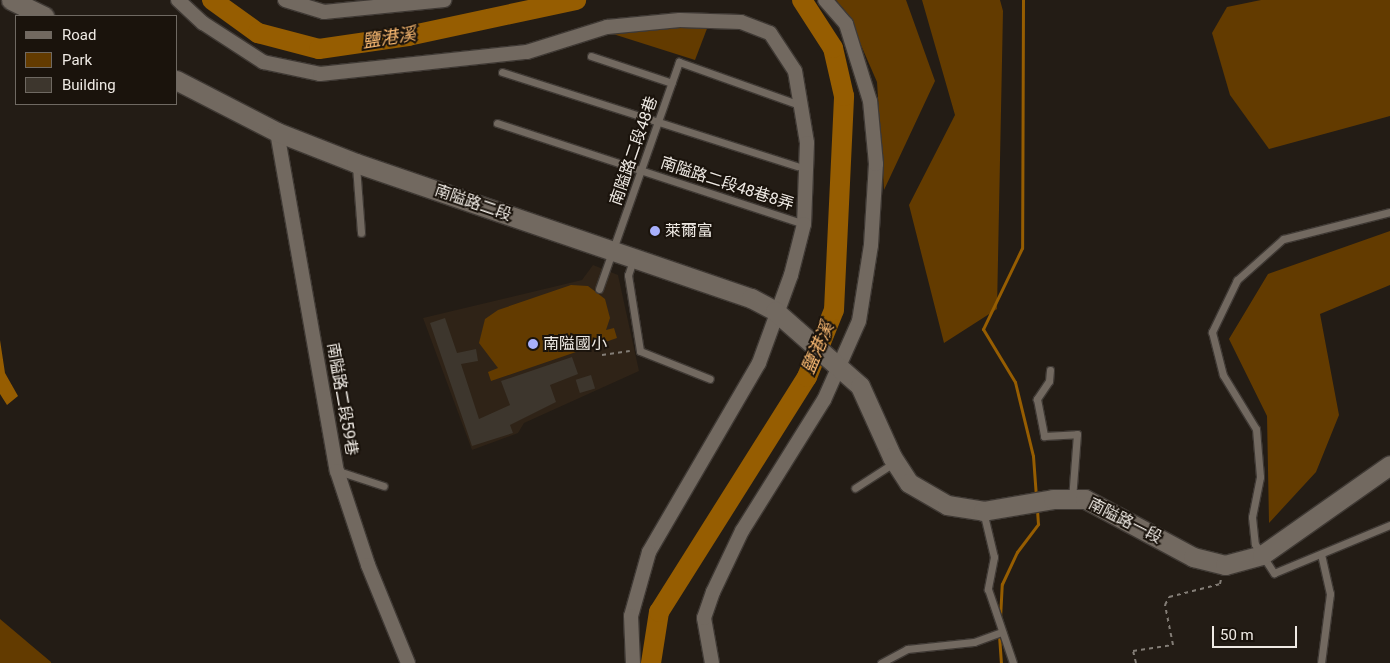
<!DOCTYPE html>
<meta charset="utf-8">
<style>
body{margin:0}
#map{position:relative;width:1390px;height:663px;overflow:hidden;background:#231c15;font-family:Roboto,"Noto Sans TC",sans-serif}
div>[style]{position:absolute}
.built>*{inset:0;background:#2f2317}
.green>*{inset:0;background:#633b00}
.water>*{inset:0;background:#965d01}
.stream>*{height:3px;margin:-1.5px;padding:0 1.5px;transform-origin:1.5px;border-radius:1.5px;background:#965d01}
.river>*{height:20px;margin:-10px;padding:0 10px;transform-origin:10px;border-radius:10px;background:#965d01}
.building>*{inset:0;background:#3d362d;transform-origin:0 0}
.path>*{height:2px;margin-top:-1px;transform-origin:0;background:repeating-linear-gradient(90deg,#837d76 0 4px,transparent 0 8px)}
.roads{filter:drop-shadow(1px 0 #3f3934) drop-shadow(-1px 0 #3f3934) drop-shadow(0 1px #3f3934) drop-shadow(0 -1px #3f3934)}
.lane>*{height:7px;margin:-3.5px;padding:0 3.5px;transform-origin:3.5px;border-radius:3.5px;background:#726960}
.street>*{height:14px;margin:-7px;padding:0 7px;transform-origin:7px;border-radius:7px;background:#726960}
.secondary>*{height:19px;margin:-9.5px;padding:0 9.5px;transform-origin:9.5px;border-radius:9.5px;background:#726960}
.dots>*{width:14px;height:14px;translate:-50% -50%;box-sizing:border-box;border:2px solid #1a130c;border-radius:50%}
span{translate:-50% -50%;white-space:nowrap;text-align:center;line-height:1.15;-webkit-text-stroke:4px #1a130c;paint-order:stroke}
.street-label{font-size:16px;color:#efeae4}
.poi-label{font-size:16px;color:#efeae4}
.left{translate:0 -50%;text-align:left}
.water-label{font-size:18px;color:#f9b971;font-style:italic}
.legend{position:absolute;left:15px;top:15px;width:162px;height:90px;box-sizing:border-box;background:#1a130c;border:1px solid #6f6962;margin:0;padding:6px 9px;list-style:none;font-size:15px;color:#efeae4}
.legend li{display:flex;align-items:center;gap:10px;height:25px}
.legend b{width:25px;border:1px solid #6f6962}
.scale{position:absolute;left:1212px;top:626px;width:85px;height:22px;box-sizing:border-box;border:2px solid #efeae4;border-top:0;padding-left:6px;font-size:15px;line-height:18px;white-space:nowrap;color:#efeae4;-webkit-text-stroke:4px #1a130c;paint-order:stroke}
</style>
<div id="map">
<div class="built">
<div style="clip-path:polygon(593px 265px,618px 275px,639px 371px,524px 423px,518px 433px,472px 450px,423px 318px,582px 280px)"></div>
</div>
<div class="green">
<div style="clip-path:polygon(836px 0,906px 0,935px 81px,884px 190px,877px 82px,847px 13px)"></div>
<div style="clip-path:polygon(922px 0,1000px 0,1003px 11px,997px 309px,944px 343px,909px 205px,955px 115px)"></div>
<div style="clip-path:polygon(1261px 0,1390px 0,1390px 116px,1269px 149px,1230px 95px,1212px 33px,1227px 7px)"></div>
<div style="clip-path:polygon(708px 26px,695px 60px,613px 34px,663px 27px)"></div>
<div style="clip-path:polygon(1390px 231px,1390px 285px,1320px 314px,1339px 415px,1316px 472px,1269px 523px,1267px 416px,1229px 339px,1268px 274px)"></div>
<div style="clip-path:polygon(571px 285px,588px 286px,605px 299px,610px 318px,606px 330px,614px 328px,617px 338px,491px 381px,488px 372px,498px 368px,479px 343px,485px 319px,498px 310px)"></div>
<div style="clip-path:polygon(0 619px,51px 662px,51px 663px,0 663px)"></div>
</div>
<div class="water">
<div style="clip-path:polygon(0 340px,5px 373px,18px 396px,7px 405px,0 394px)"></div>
</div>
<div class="stream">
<div style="left:1023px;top:0;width:248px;rotate:90.2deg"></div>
<div style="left:1022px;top:248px;width:90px;rotate:115.7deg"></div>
<div style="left:983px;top:329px;width:62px;rotate:58.9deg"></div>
<div style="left:1015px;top:382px;width:76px;rotate:76.3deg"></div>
<div style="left:1033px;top:456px;width:41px;rotate:85.8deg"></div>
<div style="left:1000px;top:618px;width:34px;rotate:-87deg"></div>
<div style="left:1002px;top:584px;width:35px;rotate:-65deg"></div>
<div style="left:1017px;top:552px;width:35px;rotate:-53deg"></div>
<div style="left:1038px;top:524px;width:16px;rotate:-94deg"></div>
<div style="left:999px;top:635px;width:28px;rotate:86deg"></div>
</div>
<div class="river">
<div style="left:212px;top:0;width:57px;rotate:35.7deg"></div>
<div style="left:258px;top:33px;width:63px;rotate:14.7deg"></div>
<div style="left:319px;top:49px;width:90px;rotate:-8.3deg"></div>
<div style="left:408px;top:36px;width:172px;rotate:-12.1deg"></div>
<div style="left:651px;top:663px;width:52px;rotate:-81.1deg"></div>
<div style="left:659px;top:612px;width:278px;rotate:-57.8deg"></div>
<div style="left:807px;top:377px;width:72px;rotate:-68.1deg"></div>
<div style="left:834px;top:310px;width:214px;rotate:-87.3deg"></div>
<div style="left:844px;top:96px;width:49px;rotate:-102.9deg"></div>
<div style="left:833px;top:48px;width:57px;rotate:-122.9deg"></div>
</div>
<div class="building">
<div style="clip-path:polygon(445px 318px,457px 353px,476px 349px,478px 361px,461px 364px,479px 419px,510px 405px,501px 381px,572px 357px,578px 374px,550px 385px,556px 402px,510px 425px,513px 433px,472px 446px,430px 323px)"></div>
<div style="left:591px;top:375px;width:14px;height:16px;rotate:73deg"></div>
</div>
<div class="path">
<div style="left:602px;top:355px;width:28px;rotate:-8deg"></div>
<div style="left:1136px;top:663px;width:12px;rotate:-104deg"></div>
<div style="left:1133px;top:651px;width:40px;rotate:-8.5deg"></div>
<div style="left:1173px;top:645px;width:41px;rotate:-101.3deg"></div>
<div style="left:1165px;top:605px;width:9px;rotate:-63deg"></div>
<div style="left:1169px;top:597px;width:53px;rotate:-14.3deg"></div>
<div style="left:1220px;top:584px;width:5px;rotate:-79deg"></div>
</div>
<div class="roads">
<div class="lane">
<div style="left:591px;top:56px;width:85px;rotate:18.4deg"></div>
<div style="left:502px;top:72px;width:310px;rotate:17.7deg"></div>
<div style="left:497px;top:123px;width:323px;rotate:18.2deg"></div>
<div style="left:356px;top:166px;width:67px;rotate:85.7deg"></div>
<div style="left:1390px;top:212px;width:110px;rotate:165.8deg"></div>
<div style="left:1283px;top:239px;width:62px;rotate:138.3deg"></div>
<div style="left:1237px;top:280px;width:58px;rotate:115.7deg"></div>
<div style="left:1212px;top:332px;width:44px;rotate:75.7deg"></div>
<div style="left:1223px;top:375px;width:63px;rotate:58.6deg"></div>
<div style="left:1256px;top:429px;width:48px;rotate:85.2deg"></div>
<div style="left:1260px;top:477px;width:41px;rotate:101.3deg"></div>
<div style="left:1252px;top:517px;width:27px;rotate:84deg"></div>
<div style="left:1255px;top:544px;width:35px;rotate:57deg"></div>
<div style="left:1274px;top:573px;width:126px;rotate:-22.5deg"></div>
<div style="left:633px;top:260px;width:16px;rotate:108deg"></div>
<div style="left:628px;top:275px;width:77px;rotate:81deg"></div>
<div style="left:640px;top:351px;width:75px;rotate:21.8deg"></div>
<div style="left:599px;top:289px;width:241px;rotate:-70.6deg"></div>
<div style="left:679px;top:62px;width:128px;rotate:19.6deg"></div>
<div style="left:1050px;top:370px;width:11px;rotate:95deg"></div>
<div style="left:1049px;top:381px;width:22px;rotate:124deg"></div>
<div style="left:1037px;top:399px;width:38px;rotate:79deg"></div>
<div style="left:1044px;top:436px;width:33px;rotate:-3deg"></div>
<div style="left:1077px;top:434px;width:65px;rotate:94.4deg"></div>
<div style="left:338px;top:471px;width:48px;rotate:18.1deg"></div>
<div style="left:855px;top:488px;width:48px;rotate:-33deg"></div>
<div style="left:983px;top:511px;width:47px;rotate:76.6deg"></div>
<div style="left:994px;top:557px;width:33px;rotate:101deg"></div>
<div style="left:988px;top:589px;width:78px;rotate:71.3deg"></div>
<div style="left:881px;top:663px;width:30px;rotate:-28deg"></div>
<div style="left:907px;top:649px;width:67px;rotate:-6deg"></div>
<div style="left:974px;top:642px;width:30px;rotate:-20deg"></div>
<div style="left:1321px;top:663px;width:70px;rotate:-82.6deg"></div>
<div style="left:1330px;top:594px;width:41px;rotate:-102.7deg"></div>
</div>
<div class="street">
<div style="left:178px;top:0;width:34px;rotate:43deg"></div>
<div style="left:203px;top:23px;width:72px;rotate:33deg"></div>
<div style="left:263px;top:62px;width:58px;rotate:11.9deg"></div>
<div style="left:320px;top:74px;width:208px;rotate:-6.1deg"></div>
<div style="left:527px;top:52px;width:84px;rotate:-17.4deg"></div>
<div style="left:607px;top:27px;width:73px;rotate:-5.5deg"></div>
<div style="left:680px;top:20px;width:61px;rotate:1.9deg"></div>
<div style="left:741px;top:22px;width:31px;rotate:21deg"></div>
<div style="left:770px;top:33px;width:45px;rotate:56.7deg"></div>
<div style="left:795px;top:71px;width:73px;rotate:80.5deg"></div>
<div style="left:807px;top:143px;width:81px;rotate:92.1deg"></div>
<div style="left:804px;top:224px;width:53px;rotate:104.3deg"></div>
<div style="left:791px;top:275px;width:94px;rotate:110deg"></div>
<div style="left:759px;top:363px;width:219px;rotate:120.2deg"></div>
<div style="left:649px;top:552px;width:66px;rotate:105.7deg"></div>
<div style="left:631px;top:616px;width:47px;rotate:87.6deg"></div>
<div style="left:285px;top:0;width:41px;rotate:17.1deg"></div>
<div style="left:324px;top:12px;width:121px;rotate:-5.7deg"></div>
<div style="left:277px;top:132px;width:344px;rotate:80deg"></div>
<div style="left:337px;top:471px;width:99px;rotate:71.7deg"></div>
<div style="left:368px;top:565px;width:106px;rotate:67.8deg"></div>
<div style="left:712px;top:663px;width:46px;rotate:-100.1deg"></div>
<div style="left:704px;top:618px;width:28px;rotate:-71deg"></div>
<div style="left:713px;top:592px;width:68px;rotate:-64.6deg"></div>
<div style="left:742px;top:531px;width:155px;rotate:-58deg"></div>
<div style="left:824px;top:400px;width:86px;rotate:-66.1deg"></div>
<div style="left:859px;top:321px;width:77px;rotate:-81deg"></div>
<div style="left:871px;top:245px;width:81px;rotate:-86.5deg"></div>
<div style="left:876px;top:164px;width:63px;rotate:-95.4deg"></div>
<div style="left:870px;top:101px;width:81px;rotate:-107.3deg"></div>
<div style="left:846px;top:24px;width:32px;rotate:-131deg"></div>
</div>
<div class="secondary">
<div style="left:11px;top:0;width:37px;rotate:26deg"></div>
<div style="left:176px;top:80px;width:114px;rotate:27.2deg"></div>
<div style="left:277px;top:132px;width:85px;rotate:21.4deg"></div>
<div style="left:356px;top:163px;width:417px;rotate:18.9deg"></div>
<div style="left:751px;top:298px;width:27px;rotate:28deg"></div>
<div style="left:775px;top:311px;width:113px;rotate:41.4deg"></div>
<div style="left:860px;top:386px;width:78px;rotate:65.7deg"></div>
<div style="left:892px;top:457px;width:31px;rotate:57deg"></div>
<div style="left:909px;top:483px;width:44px;rotate:30.1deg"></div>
<div style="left:947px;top:505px;width:36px;rotate:9deg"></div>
<div style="left:983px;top:511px;width:71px;rotate:-9.7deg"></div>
<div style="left:1053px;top:499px;width:32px"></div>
<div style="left:1085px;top:499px;width:123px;rotate:28.2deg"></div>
<div style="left:1193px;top:557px;width:33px;rotate:14deg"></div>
<div style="left:1225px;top:565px;width:38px;rotate:-15deg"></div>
<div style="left:1262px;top:555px;width:156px;rotate:-35.1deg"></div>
</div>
</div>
<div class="dots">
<div style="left:655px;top:231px;background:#a8b0fc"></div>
<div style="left:533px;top:344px;background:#a8b0fc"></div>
</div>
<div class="street-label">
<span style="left:634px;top:151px;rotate:-71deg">南隘路二段48巷</span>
<span style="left:727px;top:184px;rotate:18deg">南隘路二段48巷8弄</span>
<span style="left:473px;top:203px;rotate:19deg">南隘路二段</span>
<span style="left:342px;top:399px;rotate:80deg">南隘路二段59巷</span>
<span style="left:1125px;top:521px;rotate:27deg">南隘路一段</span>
</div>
<div class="poi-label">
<span class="left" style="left:665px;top:231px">萊爾富</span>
<span class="left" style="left:543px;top:344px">南隘國小</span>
</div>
<div class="water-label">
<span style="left:389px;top:38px;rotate:-9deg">鹽港溪</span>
<span style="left:818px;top:348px;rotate:-67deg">鹽港溪</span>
</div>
<ul class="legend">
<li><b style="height:6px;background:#726960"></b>Road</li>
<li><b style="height:14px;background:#633b00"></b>Park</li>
<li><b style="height:14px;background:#3d362d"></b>Building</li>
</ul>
<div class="scale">50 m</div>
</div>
